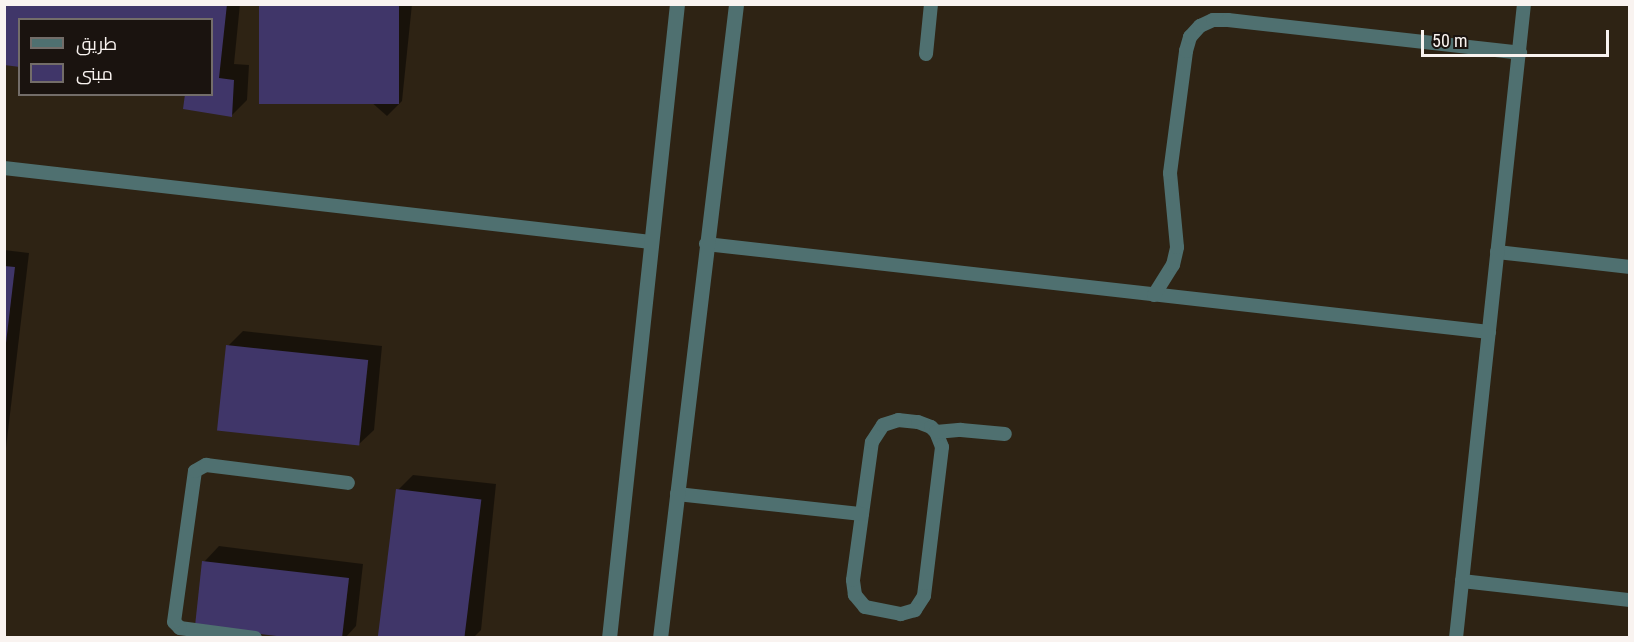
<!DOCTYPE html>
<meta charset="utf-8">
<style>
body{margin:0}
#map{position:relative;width:1634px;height:642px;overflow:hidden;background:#231c18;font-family:"Roboto Condensed",Cairo,sans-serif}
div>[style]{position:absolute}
.industrial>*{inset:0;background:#2e2314}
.shadow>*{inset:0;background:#0007}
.building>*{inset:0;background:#403669;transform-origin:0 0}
.service>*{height:14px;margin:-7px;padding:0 7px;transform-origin:7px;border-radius:7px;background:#4f7070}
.minor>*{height:15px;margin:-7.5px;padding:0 7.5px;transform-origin:7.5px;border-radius:7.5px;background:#4f7070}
span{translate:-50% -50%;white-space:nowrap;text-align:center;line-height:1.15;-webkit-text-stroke:4.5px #1a130f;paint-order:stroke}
.frame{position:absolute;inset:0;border:6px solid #f9f3f0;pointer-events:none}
.legend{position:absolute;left:18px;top:18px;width:195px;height:78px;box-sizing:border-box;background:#1a130f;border:2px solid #736d69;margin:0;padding:8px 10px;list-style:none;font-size:18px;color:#f9f3f0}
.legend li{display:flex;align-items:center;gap:12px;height:30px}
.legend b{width:30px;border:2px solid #736d69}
.scale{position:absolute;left:1421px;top:30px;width:188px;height:27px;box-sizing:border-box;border:3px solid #f9f3f0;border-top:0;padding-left:8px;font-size:18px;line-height:21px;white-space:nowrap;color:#f9f3f0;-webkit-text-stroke:4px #1a130f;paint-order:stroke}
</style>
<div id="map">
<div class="industrial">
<div style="clip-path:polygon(evenodd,5px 5px,1629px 5px,1629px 637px,5px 637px,5px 5px,20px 20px,212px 20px,212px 94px,20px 94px,20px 20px)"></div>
</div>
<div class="shadow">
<div style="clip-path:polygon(4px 4px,240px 4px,234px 64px,249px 65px,247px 100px,232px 115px,212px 94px,212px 20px,20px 20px)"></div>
<div style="clip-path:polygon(260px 4px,412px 4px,402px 101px,387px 116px)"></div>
<div style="clip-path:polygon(4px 250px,29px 253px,4px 465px)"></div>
<div style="clip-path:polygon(243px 331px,382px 346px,374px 430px,358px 445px,228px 346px)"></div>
<div style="clip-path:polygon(413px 475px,496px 484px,481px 630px,473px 638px,382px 635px,398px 490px)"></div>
<div style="clip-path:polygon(219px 546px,363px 564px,356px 626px,345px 638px,306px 638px,204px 562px)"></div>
</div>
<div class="building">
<div style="clip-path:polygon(4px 4px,227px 4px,219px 78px,234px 80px,232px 117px,183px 109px,185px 94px,212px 94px,212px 20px,20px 20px,20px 67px,4px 65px)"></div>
<div style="left:259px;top:4px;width:140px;height:100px"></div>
<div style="clip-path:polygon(4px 266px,15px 267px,6px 343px,4px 343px)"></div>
<div style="left:226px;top:345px;width:143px;height:86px;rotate:6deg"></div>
<div style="left:396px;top:489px;width:86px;height:149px;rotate:7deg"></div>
<div style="clip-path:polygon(202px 561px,349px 578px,342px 638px,293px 638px,195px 626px)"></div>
</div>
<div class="service">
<div style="left:926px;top:54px;width:50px;rotate:-84.3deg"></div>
<div style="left:4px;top:168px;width:651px;rotate:6.52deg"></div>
<div style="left:706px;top:244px;width:788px;rotate:6.41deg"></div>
<div style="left:1497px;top:252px;width:134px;rotate:6.4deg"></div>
<div style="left:1154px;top:295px;width:36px;rotate:-58deg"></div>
<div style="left:1173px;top:265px;width:18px;rotate:-77deg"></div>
<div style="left:1177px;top:247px;width:74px;rotate:-95.4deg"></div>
<div style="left:1170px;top:173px;width:123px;rotate:-82.5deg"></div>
<div style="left:1186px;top:51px;width:15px;rotate:-74deg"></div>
<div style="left:1190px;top:37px;width:15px;rotate:-48deg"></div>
<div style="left:1200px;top:26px;width:14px;rotate:-25deg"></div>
<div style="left:1213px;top:20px;width:15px"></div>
<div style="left:1228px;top:20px;width:294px;rotate:6.4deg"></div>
<div style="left:898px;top:420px;width:20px;rotate:6deg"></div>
<div style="left:918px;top:422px;width:14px;rotate:21deg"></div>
<div style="left:931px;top:427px;width:7px;rotate:45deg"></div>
<div style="left:936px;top:432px;width:16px;rotate:68deg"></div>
<div style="left:942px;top:447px;width:150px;rotate:96.9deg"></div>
<div style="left:924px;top:596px;width:17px;rotate:123deg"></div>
<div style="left:915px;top:610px;width:15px;rotate:164deg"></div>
<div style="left:901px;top:614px;width:37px;rotate:-169deg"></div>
<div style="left:865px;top:607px;width:16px;rotate:-130deg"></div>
<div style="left:855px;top:595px;width:15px;rotate:-98deg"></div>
<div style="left:853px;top:580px;width:139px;rotate:-82.2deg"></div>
<div style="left:872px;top:442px;width:20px;rotate:-57deg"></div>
<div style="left:883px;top:425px;width:16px;rotate:-18deg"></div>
<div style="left:936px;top:432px;width:25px;rotate:-5deg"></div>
<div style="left:961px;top:430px;width:44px;rotate:5.2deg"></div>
<div style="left:677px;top:494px;width:186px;rotate:6.2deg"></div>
<div style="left:1462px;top:581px;width:169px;rotate:6.5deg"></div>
<div style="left:255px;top:638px;width:76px;rotate:-172.4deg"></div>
<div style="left:180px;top:628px;width:8px;rotate:-135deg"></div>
<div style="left:174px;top:622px;width:152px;rotate:-82.1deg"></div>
<div style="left:195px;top:471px;width:13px;rotate:-29deg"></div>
<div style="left:206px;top:465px;width:143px;rotate:7.2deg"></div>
<div style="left:1456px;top:638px;width:638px;rotate:-83.88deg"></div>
</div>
<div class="minor">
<div style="left:609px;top:638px;width:638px;rotate:-83.88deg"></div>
<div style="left:660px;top:638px;width:639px;rotate:-83.16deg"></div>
</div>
<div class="frame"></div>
<ul class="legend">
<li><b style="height:8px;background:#4f7070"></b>طريق</li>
<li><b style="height:16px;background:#403669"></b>مبنى</li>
</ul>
<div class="scale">50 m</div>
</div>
